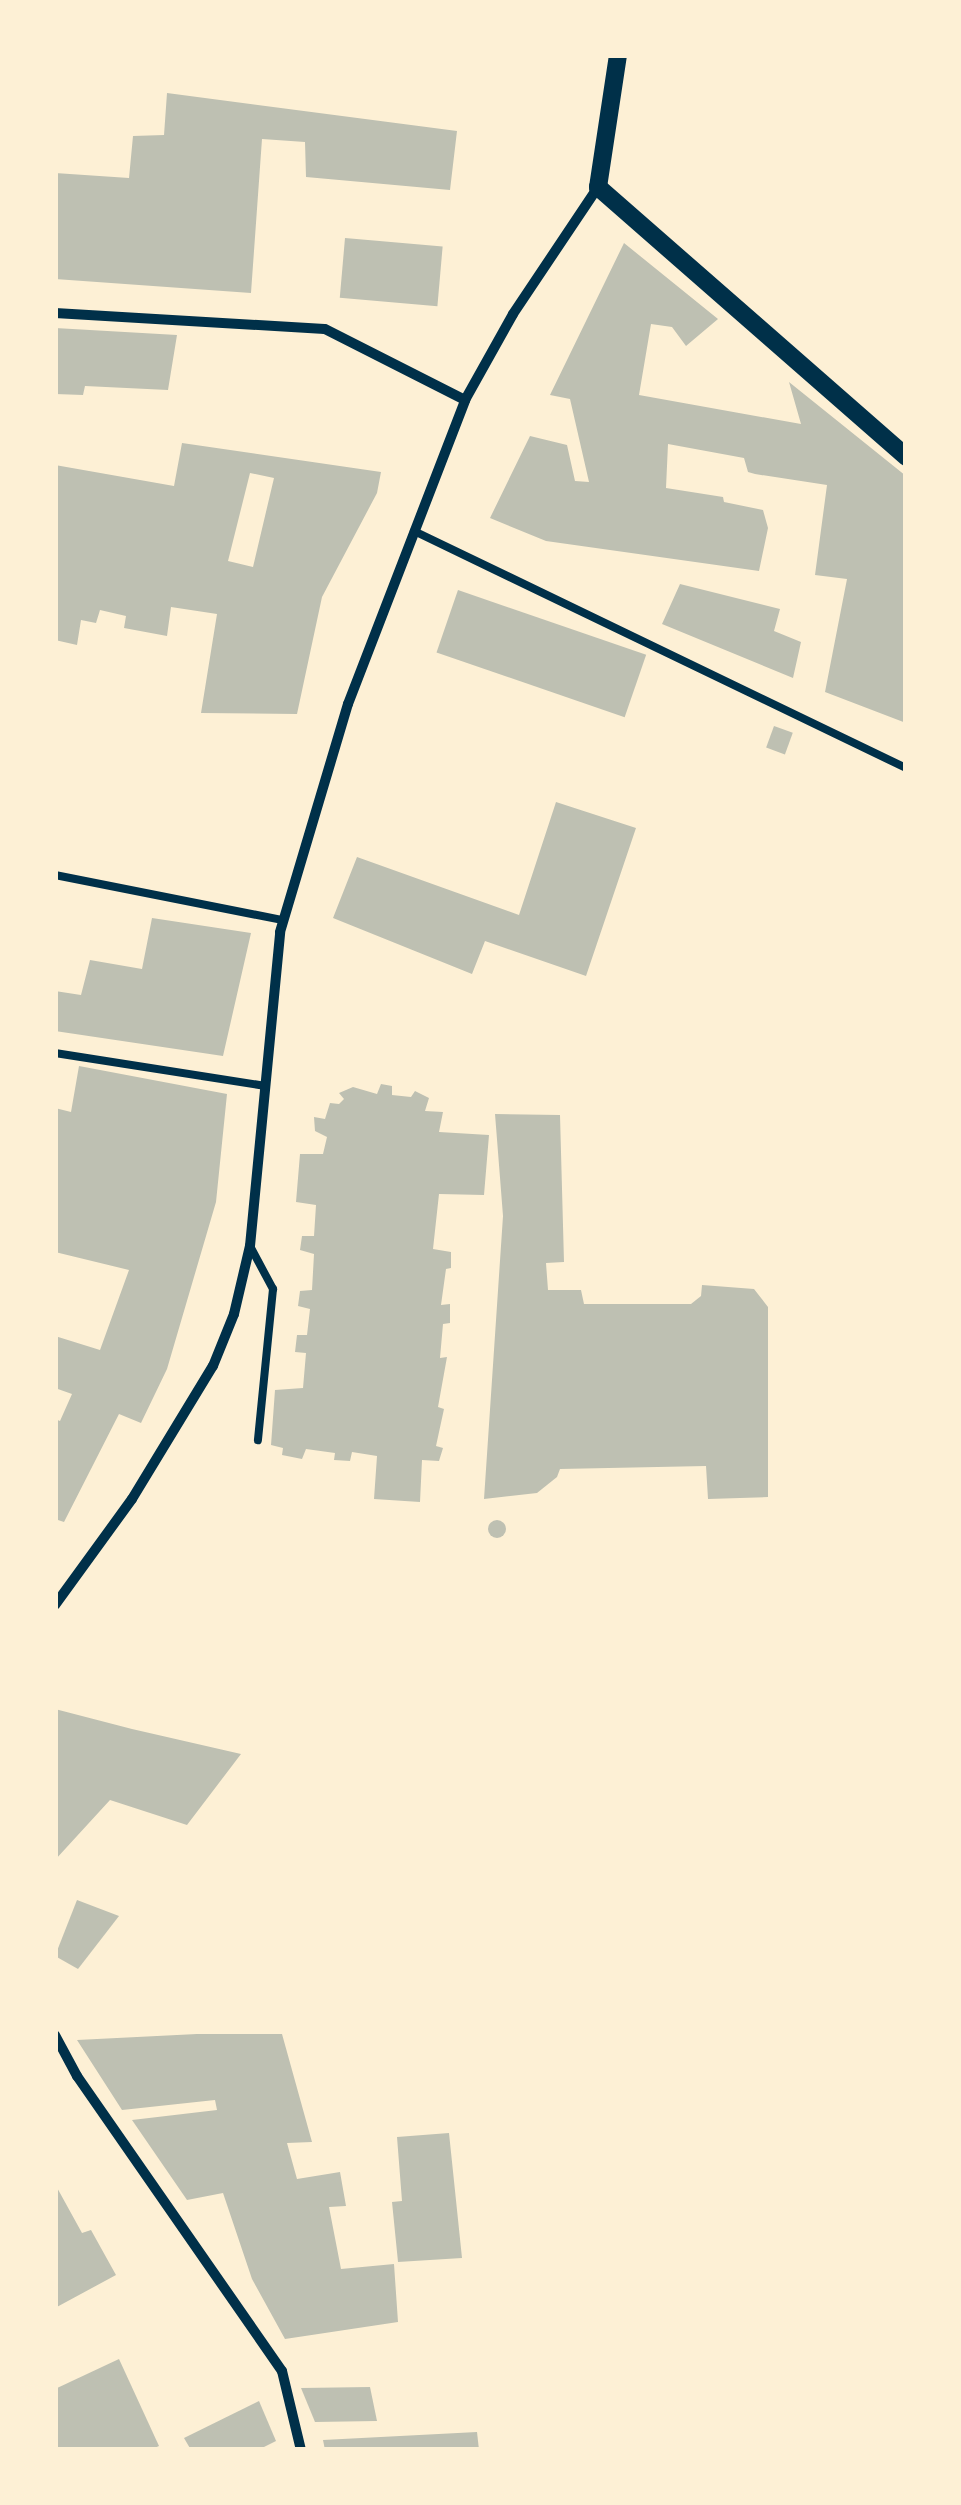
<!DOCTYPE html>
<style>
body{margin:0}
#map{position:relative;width:961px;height:2505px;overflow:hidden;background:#fdf0d5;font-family:"Alegreya Sans",sans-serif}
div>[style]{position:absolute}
.building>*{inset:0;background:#bec0b2;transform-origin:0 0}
.round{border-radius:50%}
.service>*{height:8px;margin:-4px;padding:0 4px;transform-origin:4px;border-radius:4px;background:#003049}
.minor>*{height:10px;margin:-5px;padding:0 5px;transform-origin:5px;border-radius:5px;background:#003049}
.tertiary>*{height:18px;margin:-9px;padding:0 9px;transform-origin:9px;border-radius:9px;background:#003049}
span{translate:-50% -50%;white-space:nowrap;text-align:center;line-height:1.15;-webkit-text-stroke:10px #fdf0d5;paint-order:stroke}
.frame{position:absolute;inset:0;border:58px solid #fdf0d5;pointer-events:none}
</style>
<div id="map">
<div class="building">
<div style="clip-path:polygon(167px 93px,457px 131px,450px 190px,306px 177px,305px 142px,262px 139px,251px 293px,55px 279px,55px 173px,129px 178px,133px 136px,164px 135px)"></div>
<div style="left:345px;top:238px;width:98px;height:60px;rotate:5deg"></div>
<div style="clip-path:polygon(624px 243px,718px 319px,686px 346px,672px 327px,651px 324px,639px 395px,801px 424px,789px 382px,906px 476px,906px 723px,825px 692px,847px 579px,815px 575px,827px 485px,755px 474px,748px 472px,744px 458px,668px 444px,666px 488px,723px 497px,724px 502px,763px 510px,768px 528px,759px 571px,546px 541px,490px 518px,530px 436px,567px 445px,575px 481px,589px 482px,570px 399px,550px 395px)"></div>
<div style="clip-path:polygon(55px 328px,177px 335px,168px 390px,85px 386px,83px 395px,55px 394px)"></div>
<div style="clip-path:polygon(evenodd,182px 443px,381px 472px,377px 493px,322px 597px,297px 714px,201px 713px,217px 614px,171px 607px,167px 636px,124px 628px,126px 616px,100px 610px,96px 623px,81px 620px,77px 645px,55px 640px,55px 465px,174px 486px,182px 443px,250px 473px,274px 478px,253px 567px,228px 561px,250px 473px)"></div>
<div style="clip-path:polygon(680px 584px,780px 609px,774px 631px,801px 642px,793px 678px,662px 624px)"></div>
<div style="left:458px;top:590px;width:199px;height:66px;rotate:19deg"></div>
<div style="left:774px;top:726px;width:20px;height:23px;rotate:20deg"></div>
<div style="clip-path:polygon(556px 802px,636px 828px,586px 976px,485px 941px,472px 974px,333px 918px,357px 857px,519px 915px)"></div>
<div style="clip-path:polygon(152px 918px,251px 933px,223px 1056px,55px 1031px,55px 991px,81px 995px,90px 960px,142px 969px)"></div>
<div style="clip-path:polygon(79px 1066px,227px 1094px,216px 1202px,167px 1369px,141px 1423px,119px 1414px,64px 1522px,55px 1519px,55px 1419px,60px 1421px,72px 1394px,55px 1388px,55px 1336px,100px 1350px,129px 1270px,55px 1252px,55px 1108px,71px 1112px)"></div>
<div style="clip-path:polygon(381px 1084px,392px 1086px,392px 1095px,411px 1097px,415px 1091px,429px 1098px,425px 1111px,443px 1112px,439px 1132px,489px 1135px,484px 1195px,439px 1194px,433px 1249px,451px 1252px,451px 1268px,446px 1269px,441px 1305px,450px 1304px,450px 1323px,443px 1324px,440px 1358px,447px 1357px,438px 1407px,444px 1409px,436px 1446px,443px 1448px,439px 1461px,422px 1460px,420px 1502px,374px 1499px,377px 1456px,352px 1452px,350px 1461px,334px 1460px,335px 1453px,306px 1449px,302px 1459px,282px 1455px,283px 1448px,271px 1445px,275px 1390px,303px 1388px,306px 1353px,295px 1352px,297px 1335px,307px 1335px,310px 1309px,298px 1306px,300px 1291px,312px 1290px,314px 1254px,300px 1250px,302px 1236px,314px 1236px,316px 1205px,296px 1202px,300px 1154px,323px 1154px,327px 1137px,315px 1131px,314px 1117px,325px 1119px,330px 1103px,339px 1104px,344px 1099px,339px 1093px,353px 1087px,377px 1094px)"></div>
<div style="clip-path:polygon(495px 1114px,560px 1115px,564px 1262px,546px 1263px,548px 1290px,581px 1290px,584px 1304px,691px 1304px,701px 1296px,702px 1285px,754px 1289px,768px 1307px,768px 1497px,708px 1499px,706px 1466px,560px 1469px,557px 1477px,537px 1493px,484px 1499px,503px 1216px)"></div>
<div class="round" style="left:488px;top:1520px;width:18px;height:18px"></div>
<div style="clip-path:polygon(55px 1709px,132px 1729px,241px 1754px,187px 1825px,110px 1800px,55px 1860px)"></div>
<div style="clip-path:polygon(77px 1900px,119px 1916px,78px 1969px,55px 1956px)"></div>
<div style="clip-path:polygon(197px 2034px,282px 2034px,312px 2142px,287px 2143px,297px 2179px,340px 2172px,346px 2206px,329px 2207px,341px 2269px,394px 2264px,398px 2322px,285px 2339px,252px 2279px,223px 2193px,187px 2200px,132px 2120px,217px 2110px,215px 2100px,122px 2110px,77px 2040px)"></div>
<div style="clip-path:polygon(449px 2133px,462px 2258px,398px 2262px,392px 2202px,402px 2201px,397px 2137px)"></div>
<div style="clip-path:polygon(55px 2184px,82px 2233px,91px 2230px,116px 2275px,55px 2308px)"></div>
<div style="clip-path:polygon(119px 2359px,159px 2446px,150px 2450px,55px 2450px,55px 2389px)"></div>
<div style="clip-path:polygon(370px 2387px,377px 2421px,315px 2422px,301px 2388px)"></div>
<div style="clip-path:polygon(259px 2401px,276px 2441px,258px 2450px,191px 2450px,184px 2438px)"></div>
<div style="clip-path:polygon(477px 2432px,479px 2450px,325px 2450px,323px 2440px)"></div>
</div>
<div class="service">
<div style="left:414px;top:531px;width:546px;rotate:25.72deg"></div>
<div style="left:55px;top:875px;width:231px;rotate:11.2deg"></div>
<div style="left:55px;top:1053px;width:213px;rotate:8.9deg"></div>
<div style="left:250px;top:1246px;width:49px;rotate:61.9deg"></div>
<div style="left:273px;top:1289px;width:152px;rotate:95.7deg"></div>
</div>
<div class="minor">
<div style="left:55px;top:313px;width:270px;rotate:3.4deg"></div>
<div style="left:325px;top:329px;width:157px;rotate:26.9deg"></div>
<div style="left:55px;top:1605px;width:131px;rotate:-54deg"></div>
<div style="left:132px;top:1499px;width:156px;rotate:-58.7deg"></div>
<div style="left:213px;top:1366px;width:56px;rotate:-68deg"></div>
<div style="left:234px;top:1314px;width:70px;rotate:-76.8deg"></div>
<div style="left:250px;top:1246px;width:315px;rotate:-84.5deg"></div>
<div style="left:280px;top:932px;width:238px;rotate:-73.4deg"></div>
<div style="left:348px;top:704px;width:326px;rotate:-68.9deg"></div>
<div style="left:465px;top:400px;width:98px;rotate:-60.8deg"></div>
<div style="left:513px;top:314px;width:153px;rotate:-56.2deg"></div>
<div style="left:55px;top:2035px;width:47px;rotate:61.8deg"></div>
<div style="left:77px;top:2076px;width:359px;rotate:55.2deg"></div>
<div style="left:282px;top:2371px;width:81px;rotate:76.5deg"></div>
</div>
<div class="tertiary">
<div style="left:618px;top:55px;width:134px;rotate:98.6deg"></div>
<div style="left:598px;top:187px;width:410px;rotate:41.2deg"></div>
</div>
<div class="frame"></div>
</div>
